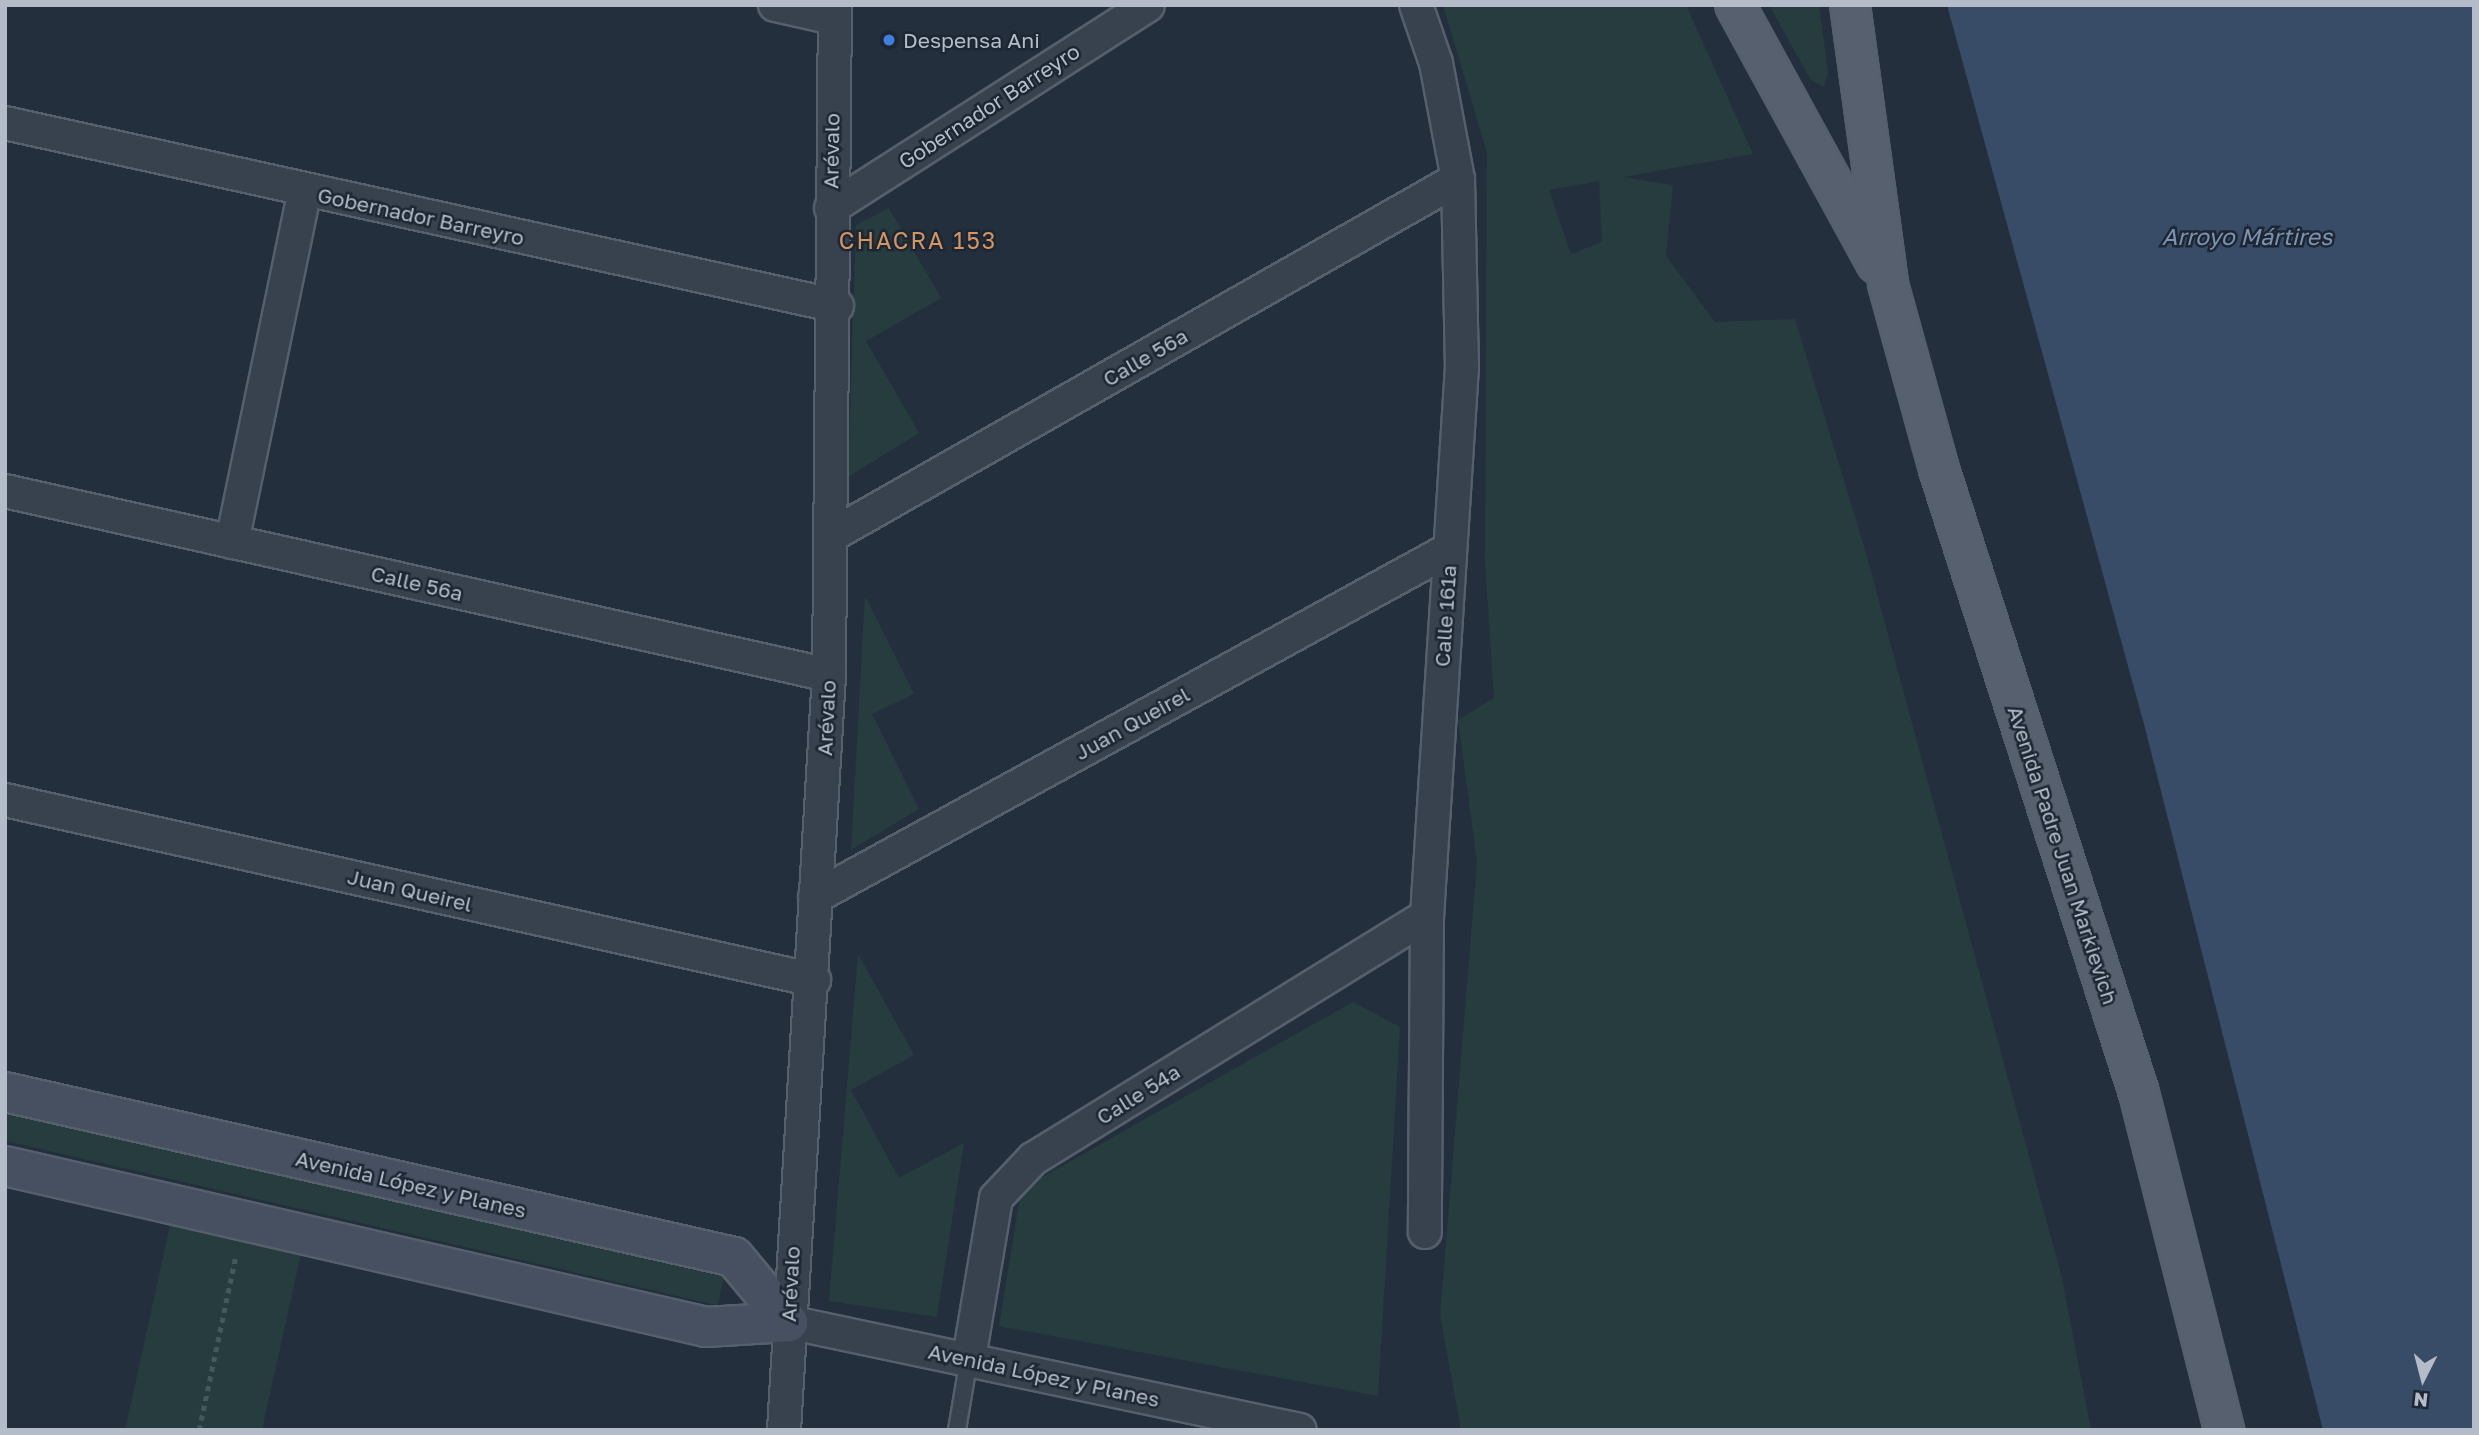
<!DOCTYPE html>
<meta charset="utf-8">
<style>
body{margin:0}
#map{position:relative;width:2479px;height:1435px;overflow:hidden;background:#242f3e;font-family:"Golos Text",sans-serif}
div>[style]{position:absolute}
.green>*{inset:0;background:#263c3f;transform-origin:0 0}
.water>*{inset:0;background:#394c67}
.path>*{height:4.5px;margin-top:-2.25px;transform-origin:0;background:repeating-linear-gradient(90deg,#44595c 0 5px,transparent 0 10px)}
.roads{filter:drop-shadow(2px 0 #565f6c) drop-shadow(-2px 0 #565f6c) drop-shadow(0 2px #565f6c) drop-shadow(0 -2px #565f6c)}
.lane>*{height:16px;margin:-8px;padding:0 8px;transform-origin:8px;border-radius:8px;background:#38414e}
.street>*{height:32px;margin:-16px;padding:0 16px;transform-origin:16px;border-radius:16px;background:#38414e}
.secondary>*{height:38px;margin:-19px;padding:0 19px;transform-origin:19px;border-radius:19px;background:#465061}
.primary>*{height:38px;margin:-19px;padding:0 19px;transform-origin:19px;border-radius:19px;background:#56606e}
.dots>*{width:19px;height:19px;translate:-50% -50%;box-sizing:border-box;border:4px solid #1d2633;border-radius:50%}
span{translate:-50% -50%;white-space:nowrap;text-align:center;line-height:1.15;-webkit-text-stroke:5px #1d2633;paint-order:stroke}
.poi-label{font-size:21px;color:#b4bcc9}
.left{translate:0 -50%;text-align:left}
.street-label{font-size:21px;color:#b4bcc9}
.water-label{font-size:23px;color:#7c92b1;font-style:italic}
.neighbourhood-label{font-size:23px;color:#d59563;letter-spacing:2px}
.frame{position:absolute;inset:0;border:7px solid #b4bcc9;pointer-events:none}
.north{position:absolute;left:2388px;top:1344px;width:70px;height:70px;-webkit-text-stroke:5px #1d2633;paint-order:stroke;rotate:186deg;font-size:19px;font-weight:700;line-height:28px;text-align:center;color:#b4bcc9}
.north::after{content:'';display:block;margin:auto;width:24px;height:32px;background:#b4bcc9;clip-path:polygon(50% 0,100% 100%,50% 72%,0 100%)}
</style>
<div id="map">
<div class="green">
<div style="clip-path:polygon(evenodd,1443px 5px,1686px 5px,1753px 154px,1623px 177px,1673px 185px,1666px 256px,1715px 322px,1795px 319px,1866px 553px,2062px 1278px,2091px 1430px,1461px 1430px,1440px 1316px,1477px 862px,1458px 720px,1494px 698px,1485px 562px,1487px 153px,1443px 5px,1599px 181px,1602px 242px,1571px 254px,1549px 190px,1599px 181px)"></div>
<div style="clip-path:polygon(1769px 5px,1819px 5px,1828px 72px,1824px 87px,1811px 80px)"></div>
<div style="clip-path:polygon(889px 208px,941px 298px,866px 341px,919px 433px,848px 477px,856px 225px)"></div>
<div style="clip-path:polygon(865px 596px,914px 694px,872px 714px,919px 809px,851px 850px)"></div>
<div style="clip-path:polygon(858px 954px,914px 1055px,851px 1090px,899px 1178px,964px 1143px,937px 1317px,829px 1301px)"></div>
<div style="clip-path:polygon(1353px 1002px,1400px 1027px,1378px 1396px,999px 1326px,1021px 1189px)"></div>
<div style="left:5px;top:1111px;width:738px;height:29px;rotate:13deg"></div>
<div style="clip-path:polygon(170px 1225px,301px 1254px,262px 1430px,125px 1430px)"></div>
</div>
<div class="water">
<div style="clip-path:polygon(1947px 5px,2474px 5px,2474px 1430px,2323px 1430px,2145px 728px)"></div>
</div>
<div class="path">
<div style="left:199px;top:1430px;width:175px;rotate:-78.1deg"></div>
</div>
<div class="roads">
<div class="lane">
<div style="left:957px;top:1430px;width:73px;rotate:-80.5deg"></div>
</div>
<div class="street">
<div style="left:775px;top:5px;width:59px;rotate:12.6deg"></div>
<div style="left:1416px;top:5px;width:61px;rotate:71deg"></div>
<div style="left:1436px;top:63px;width:118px;rotate:79.3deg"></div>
<div style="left:1458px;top:179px;width:187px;rotate:88.8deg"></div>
<div style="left:1462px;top:366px;width:551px;rotate:93.64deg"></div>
<div style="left:1427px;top:916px;width:316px;rotate:90.4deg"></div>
<div style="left:5px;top:123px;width:852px;rotate:12.4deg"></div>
<div style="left:831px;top:208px;width:376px;rotate:-32.6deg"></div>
<div style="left:5px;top:491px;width:844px;rotate:12.59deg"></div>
<div style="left:832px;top:535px;width:720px;rotate:-29.63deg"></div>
<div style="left:232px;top:542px;width:359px;rotate:-78.3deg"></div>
<div style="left:5px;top:800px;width:829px;rotate:12.54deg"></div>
<div style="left:815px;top:897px;width:724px;rotate:-28.72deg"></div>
<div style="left:788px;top:1322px;width:523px;rotate:11.91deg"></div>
<div style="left:969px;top:1358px;width:162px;rotate:-80.4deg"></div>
<div style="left:996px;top:1198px;width:54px;rotate:-46.5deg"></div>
<div style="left:1033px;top:1159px;width:463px;rotate:-31.7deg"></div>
<div style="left:784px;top:1430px;width:756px;rotate:-86.59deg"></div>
<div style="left:829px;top:675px;width:670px;rotate:-89.49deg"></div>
</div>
<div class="secondary">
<div style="left:5px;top:1092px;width:747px;rotate:12.75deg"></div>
<div style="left:734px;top:1257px;width:85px;rotate:50.3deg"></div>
<div style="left:5px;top:1166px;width:719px;rotate:12.93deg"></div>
<div style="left:706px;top:1327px;width:82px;rotate:-3.5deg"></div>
</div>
<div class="primary">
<div style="left:1735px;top:5px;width:295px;rotate:61.3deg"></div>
<div style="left:1850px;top:5px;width:282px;rotate:82.2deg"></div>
<div style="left:1888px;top:284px;width:192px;rotate:74.6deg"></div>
<div style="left:1939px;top:469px;width:655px;rotate:72.23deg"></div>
<div style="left:2139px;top:1093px;width:348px;rotate:75.8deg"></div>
</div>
</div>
<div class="dots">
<div style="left:889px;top:40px;background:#3f7fe0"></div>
</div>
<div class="poi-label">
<span class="left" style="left:903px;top:40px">Despensa Ani</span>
</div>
<div class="street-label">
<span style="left:989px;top:106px;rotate:-33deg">Gobernador Barreyro</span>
<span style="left:831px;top:151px;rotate:-89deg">Arévalo</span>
<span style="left:421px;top:216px;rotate:12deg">Gobernador Barreyro</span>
<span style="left:1145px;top:357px;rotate:-30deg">Calle 56a</span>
<span style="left:417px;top:583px;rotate:13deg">Calle 56a</span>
<span style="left:1445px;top:616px;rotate:-86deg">Calle 161a</span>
<span style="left:826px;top:718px;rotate:-87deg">Arévalo</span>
<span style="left:1132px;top:723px;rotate:-29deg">Juan Queirel</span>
<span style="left:2063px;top:855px;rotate:72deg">Avenida Padre Juan Markievich</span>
<span style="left:410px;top:890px;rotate:13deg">Juan Queirel</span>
<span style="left:1138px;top:1094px;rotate:-32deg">Calle 54a</span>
<span style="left:411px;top:1184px;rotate:13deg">Avenida López y Planes</span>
<span style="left:790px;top:1284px;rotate:-87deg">Arévalo</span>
<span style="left:1044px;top:1375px;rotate:12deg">Avenida López y Planes</span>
</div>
<div class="water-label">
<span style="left:2247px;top:236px">Arroyo Mártires</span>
</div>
<div class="neighbourhood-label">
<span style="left:918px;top:240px">CHACRA 153</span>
</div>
<div class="frame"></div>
<div class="north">N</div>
</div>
